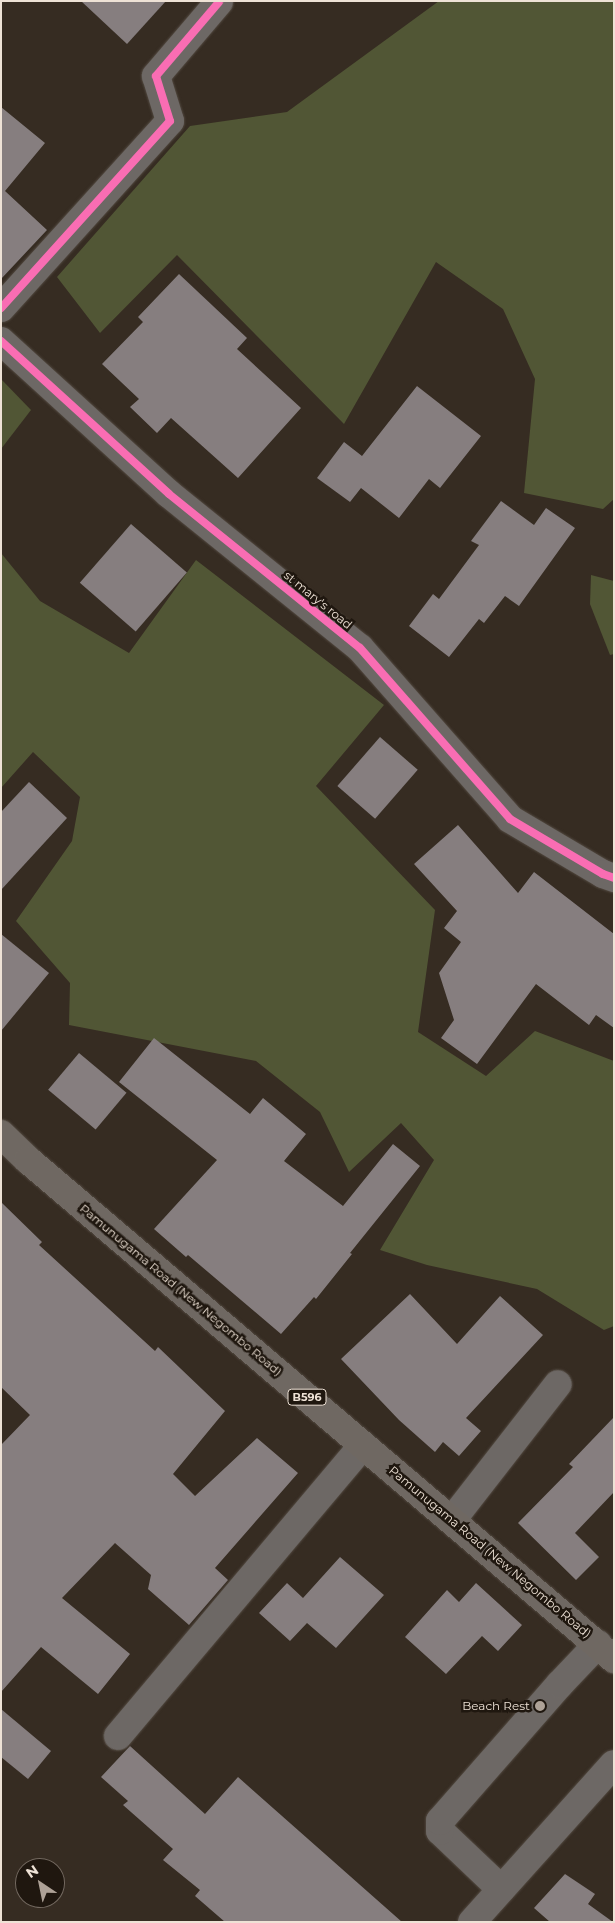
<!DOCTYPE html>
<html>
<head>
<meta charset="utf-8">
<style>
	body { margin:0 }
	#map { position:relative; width:615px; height:1923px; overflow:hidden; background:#362c22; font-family:Montserrat,sans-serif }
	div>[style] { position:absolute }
	.green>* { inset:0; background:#515635 }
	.building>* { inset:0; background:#867e7f; transform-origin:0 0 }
	.roads { filter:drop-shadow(0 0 1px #524940) drop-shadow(0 0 1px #524940) }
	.minor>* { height:28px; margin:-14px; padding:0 14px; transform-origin:14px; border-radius:14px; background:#6d6865 }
	.major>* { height:28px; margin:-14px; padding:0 14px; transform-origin:14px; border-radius:14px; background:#6f6862 }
	.cycleway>* { height:8px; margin:-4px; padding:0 4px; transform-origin:4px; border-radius:4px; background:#f96db3 }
	.dots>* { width:14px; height:14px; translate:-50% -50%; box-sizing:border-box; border:2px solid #1f170f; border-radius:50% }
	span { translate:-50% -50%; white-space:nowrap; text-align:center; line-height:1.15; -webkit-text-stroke:5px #1f170f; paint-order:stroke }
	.shield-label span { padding:1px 4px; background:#1f170f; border:1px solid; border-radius:4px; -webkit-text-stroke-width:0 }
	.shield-label { font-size:11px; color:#eee2d6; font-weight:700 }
	.street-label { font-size:12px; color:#eee2d6 }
	.poi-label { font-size:12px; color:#eee2d6 }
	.right { translate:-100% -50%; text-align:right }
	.frame { position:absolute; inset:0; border:2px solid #eee2d6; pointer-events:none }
	.north { position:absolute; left:15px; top:1858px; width:50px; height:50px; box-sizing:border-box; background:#1f170f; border:1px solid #72685f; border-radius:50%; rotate:326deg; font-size:14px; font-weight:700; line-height:20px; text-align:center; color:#eee2d6 }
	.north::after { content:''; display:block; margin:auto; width:18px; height:22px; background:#aea297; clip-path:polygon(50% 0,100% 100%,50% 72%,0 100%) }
</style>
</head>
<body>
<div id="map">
	<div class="green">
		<div style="clip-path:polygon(439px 1px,614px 1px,614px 499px,603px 509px,524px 493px,535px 379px,503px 309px,436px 262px,344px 424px,177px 255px,100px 333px,57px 277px,190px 126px,287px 112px)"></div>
		<div style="clip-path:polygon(1px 379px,31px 410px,1px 449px)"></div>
		<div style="clip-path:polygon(1px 553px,40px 601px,129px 653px,196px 560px,384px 705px,316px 786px,435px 910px,418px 1032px,486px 1076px,535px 1031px,614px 1061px,614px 1326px,604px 1330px,537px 1289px,427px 1265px,380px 1250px,434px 1160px,401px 1123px,349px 1172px,320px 1112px,256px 1061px,69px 1025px,70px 983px,16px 921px,72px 841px,80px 797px,33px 752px,1px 788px)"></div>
		<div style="clip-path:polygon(591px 575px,614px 581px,614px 654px,610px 655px,590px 604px)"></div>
	</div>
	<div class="building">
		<div style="clip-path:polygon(81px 1px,166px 1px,127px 44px)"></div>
		<div style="clip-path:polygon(1px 107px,45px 143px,5px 191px,47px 230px,1px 279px)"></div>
		<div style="clip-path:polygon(179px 274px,247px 338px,237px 349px,301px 408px,238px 478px,171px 418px,157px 433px,130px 407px,139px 399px,102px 364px,143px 322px,138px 317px)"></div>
		<div style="clip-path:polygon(417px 386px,481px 436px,440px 488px,429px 479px,399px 518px,361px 488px,350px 502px,317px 478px,344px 442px,362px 456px)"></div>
		<div style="clip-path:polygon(501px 501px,534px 525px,546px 508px,575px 528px,519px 606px,505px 596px,484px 623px,479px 619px,449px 657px,409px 626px,433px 594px,439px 599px,479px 545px,471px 541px)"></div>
		<div style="left:131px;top:524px;width:74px;height:78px;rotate:41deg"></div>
		<div style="left:380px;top:737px;width:50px;height:65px;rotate:41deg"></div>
		<div style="clip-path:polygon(29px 782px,67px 818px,1px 890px,1px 812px)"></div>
		<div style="clip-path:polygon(458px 825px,518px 893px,534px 872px,614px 934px,614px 1028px,596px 1015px,589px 1025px,536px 984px,477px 1064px,441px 1038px,454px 1020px,439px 973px,461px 942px,444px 928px,457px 911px,414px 864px)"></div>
		<div style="clip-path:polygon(1px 934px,49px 973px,1px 1031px)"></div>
		<div style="clip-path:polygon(154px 1038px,250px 1114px,263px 1098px,306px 1134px,284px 1161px,343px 1206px,393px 1144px,420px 1166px,350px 1253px,352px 1254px,316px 1299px,314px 1297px,281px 1334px,188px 1255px,186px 1257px,154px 1229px,217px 1160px,119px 1082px)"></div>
		<div style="left:79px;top:1053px;width:62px;height:48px;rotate:40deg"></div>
		<div style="clip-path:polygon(1px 1202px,42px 1242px,39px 1245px,155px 1351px,158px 1347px,225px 1411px,173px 1474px,195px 1496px,257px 1438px,298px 1473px,215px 1568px,228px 1580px,189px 1625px,148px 1589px,151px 1575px,115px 1543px,62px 1598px,130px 1654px,98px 1694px,41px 1647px,1px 1692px,1px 1445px,30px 1415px,1px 1387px)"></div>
		<div style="clip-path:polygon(410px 1294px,457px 1344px,500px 1296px,543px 1335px,466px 1418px,481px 1431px,459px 1456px,443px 1442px,435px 1452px,399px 1420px,341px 1359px)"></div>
		<div style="clip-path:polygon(614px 1417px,614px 1492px,575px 1533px,599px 1557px,576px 1580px,518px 1523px,573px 1467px,569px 1464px)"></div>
		<div style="clip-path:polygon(340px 1557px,384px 1595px,336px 1648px,307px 1623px,290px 1641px,259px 1613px,287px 1583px,303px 1598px)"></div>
		<div style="clip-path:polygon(476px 1583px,522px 1625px,498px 1651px,482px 1636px,446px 1674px,405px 1637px,447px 1590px,459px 1602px)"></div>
		<div style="clip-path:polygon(1px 1709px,51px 1751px,28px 1779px,1px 1757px)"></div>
		<div style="clip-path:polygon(130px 1746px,205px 1814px,238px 1777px,402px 1922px,225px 1922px,195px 1896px,200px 1890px,163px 1860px,173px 1849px,123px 1805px,128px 1801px,101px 1777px)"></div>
		<div style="clip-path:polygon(565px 1874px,595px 1894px,588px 1904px,613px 1922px,550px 1922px,534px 1908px)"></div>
	</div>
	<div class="roads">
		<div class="minor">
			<div style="left:1px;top:308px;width:252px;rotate:-47.9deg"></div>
			<div style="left:170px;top:121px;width:47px;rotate:-107.3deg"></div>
			<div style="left:156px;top:76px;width:97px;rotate:-49.6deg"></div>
			<div style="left:1px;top:341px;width:227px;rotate:42.3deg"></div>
			<div style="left:169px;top:494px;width:245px;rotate:38.9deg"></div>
			<div style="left:360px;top:648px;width:227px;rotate:48.7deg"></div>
			<div style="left:510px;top:819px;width:108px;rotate:30.6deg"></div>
			<div style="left:603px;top:874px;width:12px;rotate:20deg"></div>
			<div style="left:452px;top:1520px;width:172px;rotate:-52.1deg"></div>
			<div style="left:118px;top:1736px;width:380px;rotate:-49.9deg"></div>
			<div style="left:501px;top:1889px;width:84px;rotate:-136.4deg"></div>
			<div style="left:440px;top:1831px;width:10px;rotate:-90deg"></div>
			<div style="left:440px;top:1821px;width:182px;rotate:-48.8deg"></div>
			<div style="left:560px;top:1684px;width:55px;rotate:-46.5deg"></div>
			<div style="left:472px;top:1922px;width:212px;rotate:-48.1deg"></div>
		</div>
		<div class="major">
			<div style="left:1px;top:1134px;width:37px;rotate:44deg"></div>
			<div style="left:28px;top:1160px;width:770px;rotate:40.42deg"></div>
		</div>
	</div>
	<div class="cycleway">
		<div style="left:1px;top:308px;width:252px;rotate:-47.9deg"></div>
		<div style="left:170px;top:121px;width:47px;rotate:-107.3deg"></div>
		<div style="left:156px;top:76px;width:97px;rotate:-49.6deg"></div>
		<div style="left:1px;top:341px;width:227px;rotate:42.3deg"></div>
		<div style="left:169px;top:494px;width:245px;rotate:38.9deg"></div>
		<div style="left:360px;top:648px;width:227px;rotate:48.7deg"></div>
		<div style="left:510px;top:819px;width:108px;rotate:30.6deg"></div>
		<div style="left:603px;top:874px;width:12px;rotate:20deg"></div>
	</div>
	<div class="dots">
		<div style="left:540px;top:1706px;background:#aea297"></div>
	</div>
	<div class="shield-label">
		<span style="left:307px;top:1397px">B596</span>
	</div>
	<div class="street-label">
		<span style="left:318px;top:600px;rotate:39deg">st mary's road</span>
		<span style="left:181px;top:1290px;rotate:40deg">Pamunugama Road (New Negombo Road)</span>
		<span style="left:490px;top:1552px;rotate:40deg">Pamunugama Road (New Negombo Road)</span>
	</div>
	<div class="poi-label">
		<span class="right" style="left:530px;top:1706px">Beach Rest</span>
	</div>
	<div class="frame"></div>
	<div class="north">N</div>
</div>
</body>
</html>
